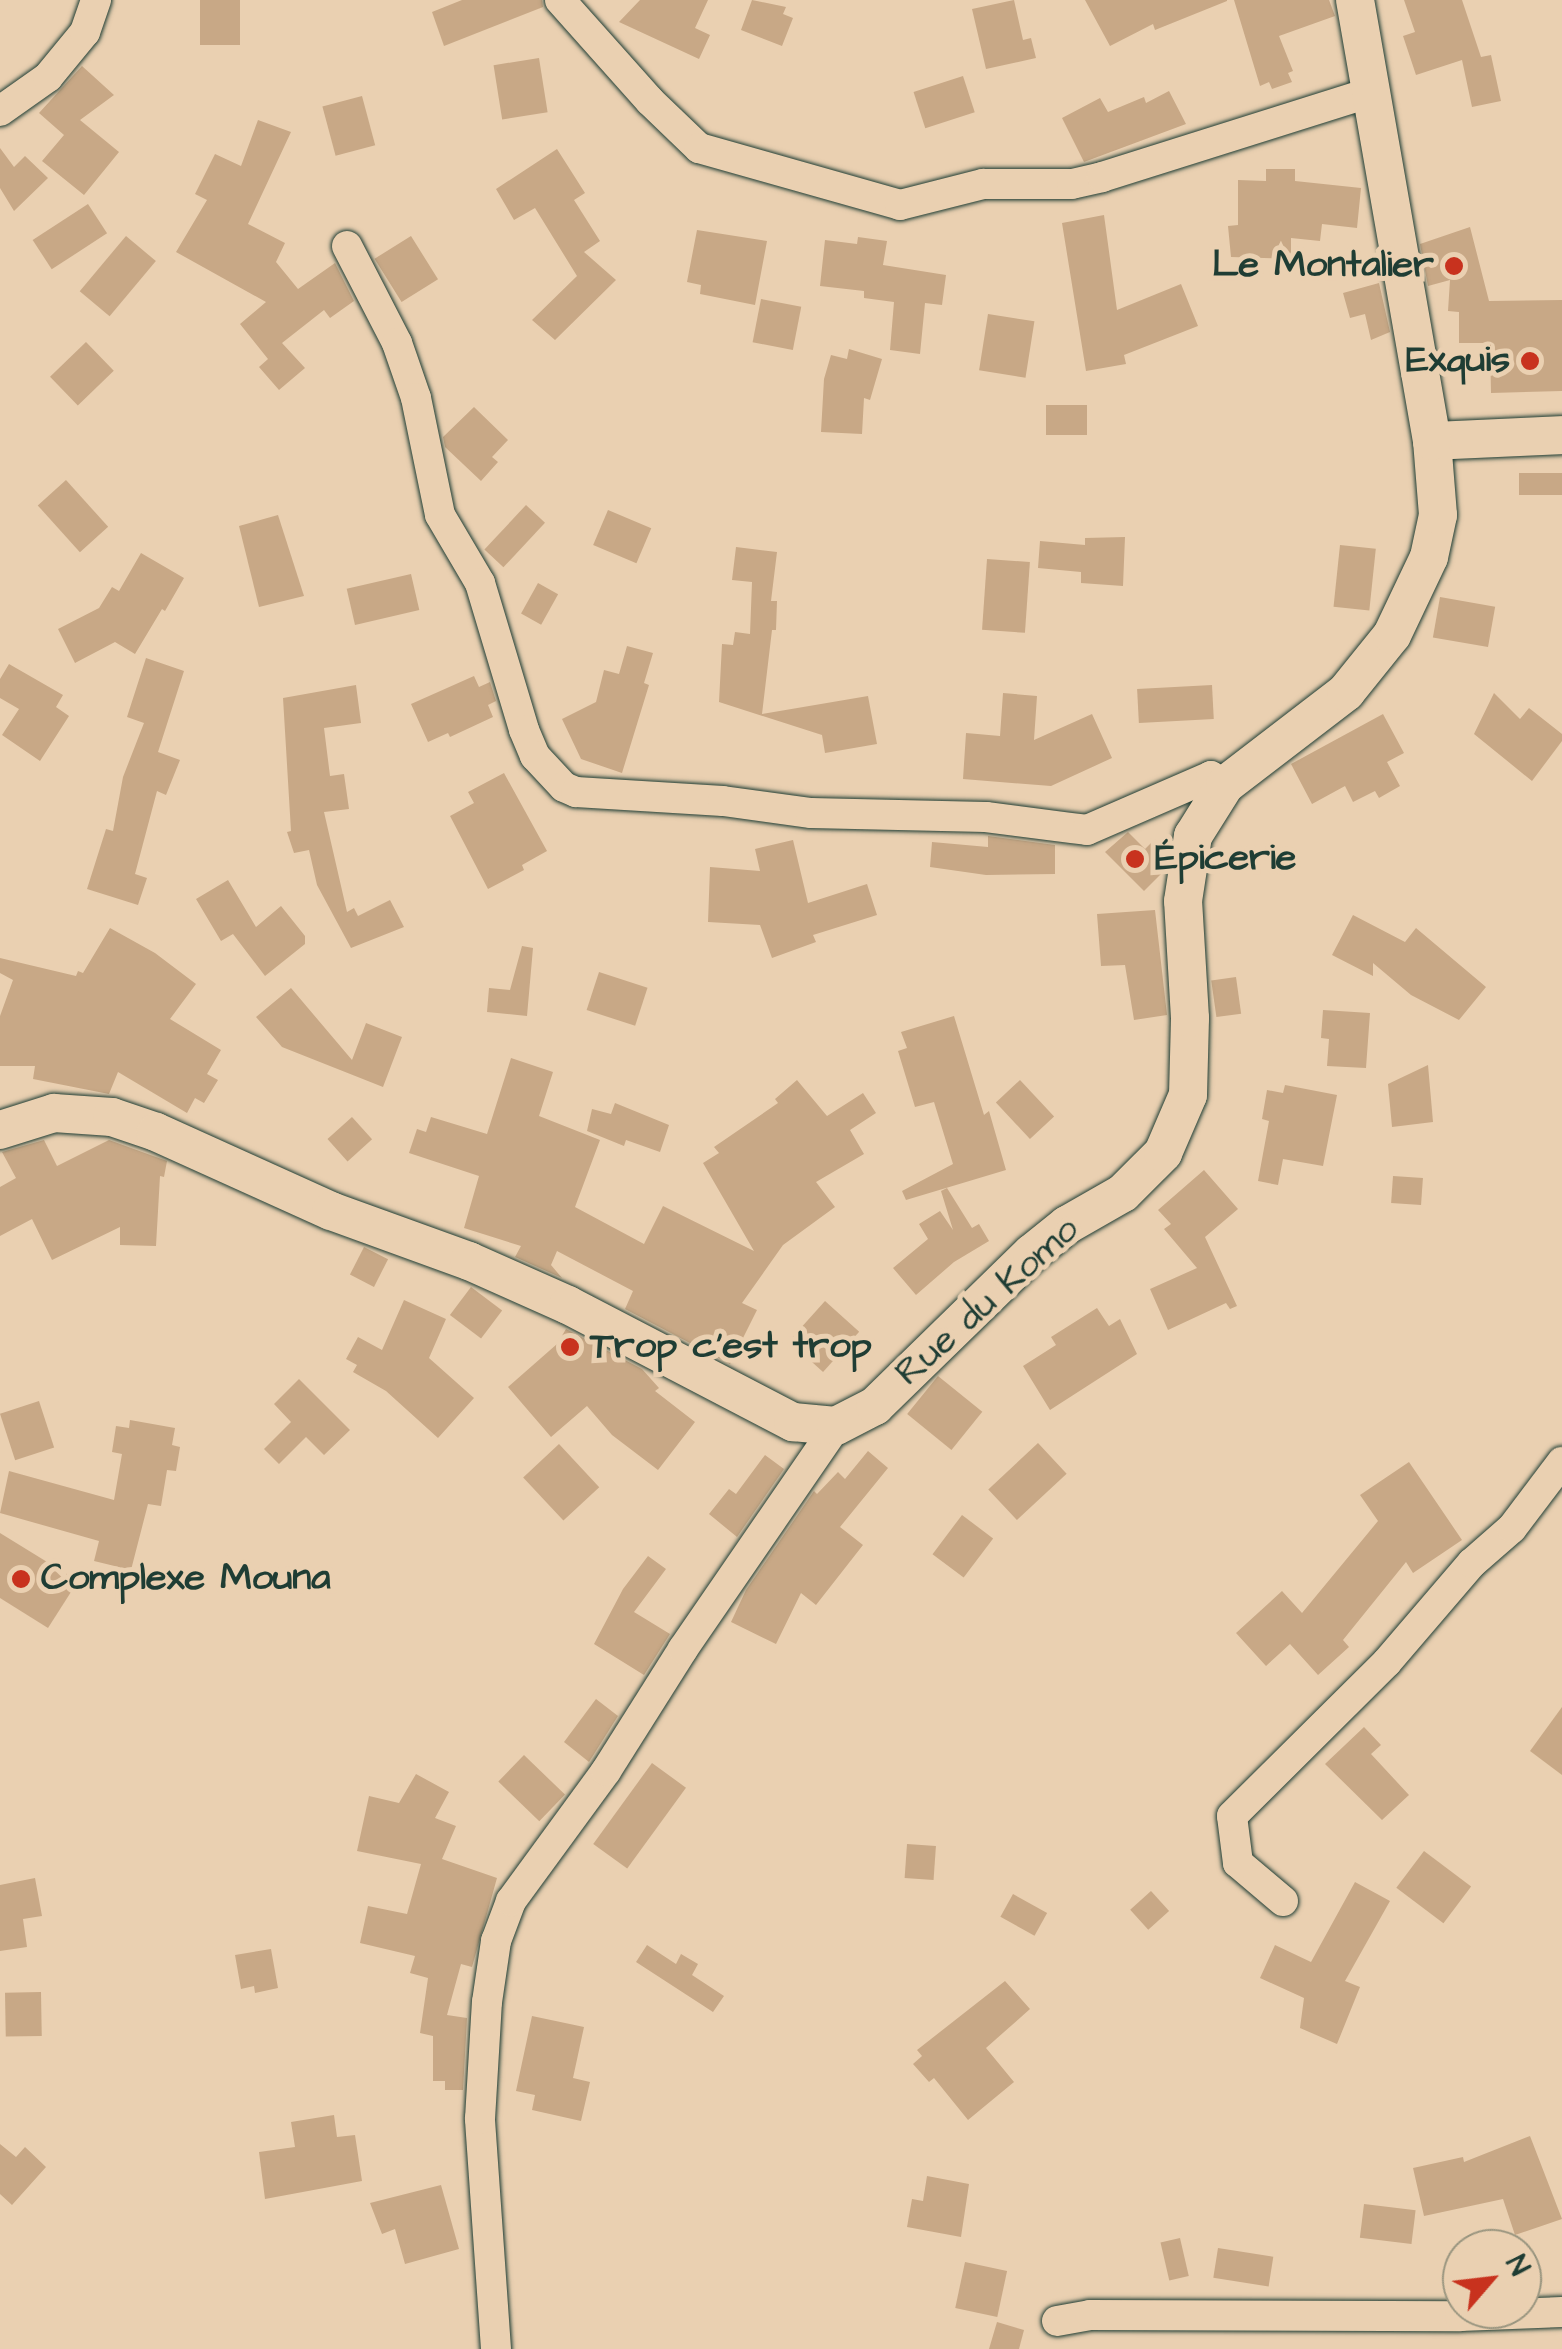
<!DOCTYPE html>
<html>
<head>
<meta charset="utf-8">
<style>
	body { margin:0 }
	#map { position:relative; width:1562px; height:2349px; overflow:hidden; background:#ead0b1; font-family:"Architects Daughter",sans-serif }
	div>[style] { position:absolute }
	.building>* { inset:0; background:#c8a886; transform-origin:0 0 }
	.roads { filter:drop-shadow(0 0 2px #1f3d34) drop-shadow(0 0 2px #1f3d34) }
	.minor>* { height:30px; margin:-15px; padding:0 15px; transform-origin:15px; border-radius:15px; background:#ead0b1 }
	.tertiary>* { height:38px; margin:-19px; padding:0 19px; transform-origin:19px; border-radius:19px; background:#ead0b1 }
	.dots>* { width:28px; height:28px; translate:-50% -50%; box-sizing:border-box; border:5px solid #ead0b1; border-radius:50% }
	span { translate:-50% -50%; white-space:nowrap; text-align:center; line-height:1.15; -webkit-text-stroke:10px #ead0b1; paint-order:stroke }
	.poi-label { font-size:38px; color:#1f3d34; font-weight:700 }
	.right { translate:-100% -50%; text-align:right }
	.left { translate:0 -50%; text-align:left }
	.street-label { font-size:38px; color:#1f3d34 }
	.north { position:absolute; left:1442px; top:2229px; width:100px; height:100px; box-sizing:border-box; background:#ead0b1; border:2px solid #99957f; border-radius:50%; rotate:62deg; font-size:28px; font-weight:700; line-height:40px; text-align:center; color:#1f3d34 }
	.north::after { content:''; display:block; margin:auto; width:35px; height:45px; background:#c8321e; clip-path:polygon(50% 0,100% 100%,50% 72%,0 100%) }
</style>
</head>
<body>
<div id="map">
	<div class="building">
		<div style="left:200px;top:0;width:40px;height:45px"></div>
		<div style="clip-path:polygon(462px 0,542px 0,543px 7px,444px 46px,432px 12px)"></div>
		<div style="clip-path:polygon(640px 0,708px 0,695px 28px,710px 35px,699px 59px,619px 22px)"></div>
		<div style="clip-path:polygon(752px 0,786px 7px,783px 14px,793px 18px,782px 46px,741px 30px)"></div>
		<div style="clip-path:polygon(1014px 0,1023px 40px,1031px 38px,1036px 58px,986px 69px,972px 9px)"></div>
		<div style="clip-path:polygon(1085px 0,1227px 0,1227px 1px,1155px 30px,1153px 24px,1110px 46px)"></div>
		<div style="clip-path:polygon(1234px 0,1329px 0,1335px 16px,1279px 36px,1293px 71px,1288px 73px,1292px 82px,1272px 89px,1269px 82px,1260px 86px)"></div>
		<div style="clip-path:polygon(1404px 0,1462px 0,1481px 57px,1491px 55px,1501px 101px,1472px 107px,1462px 60px,1416px 75px,1403px 36px,1415px 32px)"></div>
		<div style="left:539px;top:58px;width:55px;height:46px;rotate:81deg"></div>
		<div style="clip-path:polygon(82px 66px,114px 95px,80px 120px,119px 152px,84px 195px,42px 161px,64px 135px,39px 113px)"></div>
		<div style="left:963px;top:76px;width:38px;height:52px;rotate:72deg"></div>
		<div style="clip-path:polygon(1169px 91px,1186px 124px,1084px 162px,1062px 118px,1100px 98px,1108px 112px,1144px 97px,1146px 103px)"></div>
		<div style="left:362px;top:96px;width:51px;height:41px;rotate:75deg"></div>
		<div style="clip-path:polygon(258px 120px,291px 132px,248px 224px,285px 243px,276px 262px,298px 289px,335px 263px,354px 301px,330px 318px,324px 310px,282px 343px,305px 368px,279px 390px,259px 367px,268px 359px,240px 324px,266px 302px,176px 252px,207px 200px,195px 194px,215px 154px,241px 166px)"></div>
		<div style="clip-path:polygon(0 148px,14px 167px,25px 156px,48px 178px,14px 211px,0 188px)"></div>
		<div style="clip-path:polygon(557px 149px,585px 193px,574px 200px,600px 241px,584px 252px,616px 280px,555px 340px,532px 320px,577px 276px,535px 208px,514px 220px,496px 189px)"></div>
		<div style="clip-path:polygon(1266px 169px,1295px 169px,1295px 181px,1361px 188px,1357px 228px,1322px 224px,1320px 241px,1291px 238px,1291px 259px,1231px 257px,1228px 226px,1238px 225px,1238px 180px,1266px 181px)"></div>
		<div style="left:88px;top:204px;width:35px;height:66px;rotate:57deg"></div>
		<div style="clip-path:polygon(1104px 215px,1117px 310px,1181px 284px,1198px 326px,1124px 355px,1126px 364px,1086px 371px,1062px 223px)"></div>
		<div style="clip-path:polygon(1470px 227px,1489px 301px,1562px 300px,1562px 391px,1491px 393px,1490px 343px,1459px 343px,1459px 312px,1448px 311px,1450px 280px,1428px 286px,1420px 244px)"></div>
		<div style="clip-path:polygon(697px 230px,767px 241px,755px 305px,700px 294px,701px 285px,687px 282px)"></div>
		<div style="left:126px;top:236px;width:39px;height:72px;rotate:40deg"></div>
		<div style="left:411px;top:236px;width:51px;height:43px;rotate:58deg"></div>
		<div style="clip-path:polygon(858px 237px,887px 241px,883px 265px,946px 275px,942px 305px,925px 303px,920px 354px,890px 350px,894px 302px,864px 298px,864px 291px,820px 286px,825px 240px,857px 244px)"></div>
		<div style="clip-path:polygon(1379px 283px,1390px 332px,1371px 340px,1365px 314px,1350px 318px,1343px 293px)"></div>
		<div style="left:761px;top:299px;width:41px;height:44px;rotate:11deg"></div>
		<div style="left:988px;top:314px;width:47px;height:57px;rotate:9deg"></div>
		<div style="left:86px;top:342px;width:40px;height:50px;rotate:46deg"></div>
		<div style="clip-path:polygon(849px 349px,882px 359px,870px 400px,864px 398px,862px 434px,821px 432px,824px 379px,831px 355px,847px 359px)"></div>
		<div style="left:1087px;top:405px;width:30px;height:41px;rotate:90deg"></div>
		<div style="clip-path:polygon(474px 407px,508px 440px,492px 457px,498px 462px,481px 481px,445px 447px,443px 437px)"></div>
		<div style="left:1519px;top:473px;width:43px;height:22px"></div>
		<div style="left:66px;top:480px;width:63px;height:38px;rotate:48deg"></div>
		<div style="left:526px;top:505px;width:26px;height:61px;rotate:43deg"></div>
		<div style="left:608px;top:510px;width:47px;height:38px;rotate:23deg"></div>
		<div style="clip-path:polygon(278px 515px,304px 596px,259px 607px,239px 526px)"></div>
		<div style="clip-path:polygon(1125px 537px,1123px 586px,1081px 583px,1081px 572px,1038px 568px,1040px 541px,1085px 545px,1085px 538px)"></div>
		<div style="left:1340px;top:545px;width:36px;height:62px;rotate:6deg"></div>
		<div style="clip-path:polygon(736px 547px,777px 552px,771px 601px,777px 601px,776px 630px,772px 630px,762px 714px,868px 696px,877px 744px,825px 753px,822px 735px,719px 702px,722px 644px,733px 645px,735px 632px,750px 634px,752px 582px,732px 580px)"></div>
		<div style="clip-path:polygon(141px 553px,184px 578px,165px 611px,162px 609px,135px 654px,115px 642px,75px 663px,58px 629px,99px 608px,112px 587px,119px 591px)"></div>
		<div style="left:987px;top:559px;width:43px;height:71px;rotate:4deg"></div>
		<div style="left:411px;top:574px;width:37px;height:66px;rotate:77deg"></div>
		<div style="left:538px;top:583px;width:23px;height:35px;rotate:29deg"></div>
		<div style="left:1440px;top:597px;width:56px;height:41px;rotate:10deg"></div>
		<div style="clip-path:polygon(627px 646px,653px 653px,644px 683px,649px 685px,622px 773px,581px 759px,562px 719px,596px 702px,604px 670px,619px 674px)"></div>
		<div style="clip-path:polygon(146px 658px,184px 671px,158px 752px,180px 760px,166px 795px,157px 791px,135px 874px,147px 878px,138px 905px,87px 889px,106px 829px,113px 831px,123px 777px,144px 723px,127px 717px)"></div>
		<div style="clip-path:polygon(9px 664px,63px 695px,56px 707px,69px 716px,40px 761px,2px 735px,19px 709px,0 698px,0 679px)"></div>
		<div style="clip-path:polygon(474px 676px,479px 687px,490px 682px,496px 701px,488px 705px,493px 717px,450px 737px,448px 733px,428px 742px,411px 704px)"></div>
		<div style="clip-path:polygon(356px 685px,361px 723px,324px 728px,330px 776px,344px 774px,349px 809px,324px 812px,347px 912px,354px 908px,358px 916px,390px 900px,404px 927px,351px 948px,317px 885px,309px 850px,294px 853px,287px 832px,291px 831px,283px 698px)"></div>
		<div style="left:1212px;top:685px;width:34px;height:75px;rotate:87deg"></div>
		<div style="clip-path:polygon(1003px 693px,1037px 696px,1034px 740px,1092px 714px,1112px 758px,1051px 786px,963px 779px,966px 733px,1000px 736px)"></div>
		<div style="clip-path:polygon(1494px 693px,1520px 719px,1529px 708px,1562px 734px,1562px 741px,1532px 781px,1474px 734px)"></div>
		<div style="clip-path:polygon(1383px 714px,1404px 753px,1387px 762px,1400px 786px,1379px 798px,1375px 791px,1353px 802px,1345px 786px,1312px 804px,1291px 764px)"></div>
		<div style="clip-path:polygon(504px 773px,547px 851px,522px 865px,524px 870px,488px 889px,450px 816px,474px 803px,468px 792px)"></div>
		<div style="clip-path:polygon(1128px 832px,1145px 849px,1151px 843px,1164px 871px,1144px 891px,1105px 852px)"></div>
		<div style="clip-path:polygon(988px 836px,1055px 845px,1055px 874px,986px 875px,930px 867px,932px 842px,988px 847px)"></div>
		<div style="clip-path:polygon(793px 840px,808px 903px,867px 884px,877px 915px,813px 935px,816px 942px,772px 958px,760px 925px,708px 922px,710px 867px,760px 871px,755px 849px)"></div>
		<div style="clip-path:polygon(228px 880px,256px 927px,281px 906px,305px 936px,305px 944px,265px 976px,233px 934px,221px 941px,196px 899px)"></div>
		<div style="clip-path:polygon(1155px 910px,1167px 1015px,1134px 1020px,1125px 965px,1101px 966px,1097px 914px)"></div>
		<div style="clip-path:polygon(1353px 915px,1405px 942px,1416px 928px,1486px 987px,1459px 1020px,1411px 995px,1373px 963px,1373px 976px,1332px 955px)"></div>
		<div style="clip-path:polygon(110px 928px,155px 953px,196px 984px,170px 1019px,221px 1050px,207px 1074px,218px 1080px,204px 1103px,195px 1098px,187px 1113px,118px 1072px,109px 1094px,33px 1079px,35px 1066px,0 1066px,0 1016px,13px 980px,0 973px,0 958px,76px 976px,78px 971px,83px 973px)"></div>
		<div style="clip-path:polygon(522px 946px,533px 948px,527px 1016px,487px 1012px,489px 988px,510px 990px)"></div>
		<div style="left:599px;top:972px;width:51px;height:40px;rotate:18deg"></div>
		<div style="left:1236px;top:977px;width:37px;height:25px;rotate:82deg"></div>
		<div style="clip-path:polygon(291px 988px,352px 1060px,366px 1023px,402px 1037px,383px 1087px,282px 1047px,256px 1017px)"></div>
		<div style="clip-path:polygon(1323px 1010px,1370px 1013px,1366px 1068px,1327px 1066px,1329px 1039px,1321px 1038px)"></div>
		<div style="clip-path:polygon(954px 1016px,984px 1115px,989px 1111px,1006px 1170px,906px 1200px,902px 1191px,953px 1164px,934px 1102px,915px 1107px,898px 1051px,907px 1048px,901px 1032px)"></div>
		<div style="clip-path:polygon(511px 1058px,553px 1072px,539px 1116px,600px 1140px,575px 1207px,644px 1244px,663px 1206px,754px 1251px,703px 1163px,719px 1153px,714px 1147px,778px 1103px,775px 1099px,797px 1080px,827px 1116px,863px 1093px,876px 1113px,850px 1130px,864px 1154px,816px 1182px,835px 1207px,783px 1245px,742px 1303px,757px 1310px,730px 1364px,625px 1309px,633px 1291px,557px 1251px,551px 1265px,562px 1278px,515px 1257px,521px 1246px,464px 1228px,479px 1176px,409px 1153px,417px 1129px,426px 1132px,431px 1117px,487px 1134px)"></div>
		<div style="clip-path:polygon(1428px 1065px,1433px 1122px,1392px 1127px,1388px 1084px)"></div>
		<div style="left:1020px;top:1080px;width:50px;height:33px;rotate:47deg"></div>
		<div style="clip-path:polygon(1285px 1085px,1337px 1095px,1323px 1166px,1283px 1159px,1278px 1185px,1258px 1181px,1269px 1121px,1262px 1119px,1267px 1090px,1283px 1093px)"></div>
		<div style="clip-path:polygon(615px 1103px,669px 1125px,660px 1152px,626px 1140px,624px 1146px,587px 1131px,592px 1109px,611px 1114px)"></div>
		<div style="left:352px;top:1117px;width:30px;height:33px;rotate:48deg"></div>
		<div style="clip-path:polygon(44px 1140px,57px 1166px,109px 1140px,167px 1161px,164px 1177px,160px 1176px,156px 1246px,120px 1245px,120px 1227px,52px 1260px,32px 1219px,0 1236px,0 1187px,16px 1178px,2px 1152px)"></div>
		<div style="clip-path:polygon(1204px 1170px,1238px 1209px,1205px 1237px,1237px 1306px,1230px 1309px,1226px 1303px,1168px 1330px,1150px 1289px,1197px 1268px,1164px 1229px,1171px 1224px,1158px 1210px)"></div>
		<div style="left:1393px;top:1176px;width:30px;height:27px;rotate:4deg"></div>
		<div style="clip-path:polygon(947px 1188px,972px 1228px,979px 1224px,989px 1241px,954px 1262px,916px 1295px,893px 1268px,928px 1239px,919px 1224px,940px 1211px,953px 1230px,941px 1191px)"></div>
		<div style="left:364px;top:1247px;width:27px;height:31px;rotate:27deg"></div>
		<div style="left:471px;top:1287px;width:39px;height:35px;rotate:37deg"></div>
		<div style="clip-path:polygon(404px 1300px,446px 1319px,429px 1358px,474px 1398px,438px 1438px,386px 1391px,353px 1372px,357px 1365px,346px 1359px,358px 1337px,382px 1350px)"></div>
		<div style="left:825px;top:1301px;width:46px;height:54px;rotate:42deg"></div>
		<div style="clip-path:polygon(1097px 1308px,1109px 1326px,1120px 1319px,1137px 1354px,1050px 1410px,1023px 1366px,1056px 1345px,1051px 1337px)"></div>
		<div style="clip-path:polygon(566px 1329px,642px 1369px,659px 1388px,655px 1391px,695px 1422px,658px 1470px,612px 1435px,587px 1406px,551px 1437px,508px 1387px,557px 1344px)"></div>
		<div style="left:938px;top:1376px;width:57px;height:49px;rotate:39deg"></div>
		<div style="clip-path:polygon(299px 1379px,350px 1430px,324px 1455px,306px 1437px,279px 1464px,264px 1449px,291px 1422px,274px 1404px)"></div>
		<div style="left:39px;top:1401px;width:49px;height:41px;rotate:72deg"></div>
		<div style="clip-path:polygon(130px 1420px,175px 1428px,172px 1445px,180px 1447px,176px 1471px,167px 1470px,161px 1506px,148px 1504px,131px 1570px,94px 1561px,99px 1541px,0 1513px,9px 1471px,114px 1500px,122px 1454px,112px 1452px,116px 1426px,129px 1428px)"></div>
		<div style="left:1038px;top:1443px;width:42px;height:68px;rotate:47deg"></div>
		<div style="left:559px;top:1444px;width:59px;height:49px;rotate:47deg"></div>
		<div style="clip-path:polygon(868px 1451px,888px 1468px,840px 1527px,863px 1545px,816px 1605px,801px 1593px,776px 1644px,731px 1622px,746px 1590px,814px 1491px,817px 1494px,838px 1472px,845px 1479px)"></div>
		<div style="clip-path:polygon(765px 1455px,784px 1469px,737px 1537px,709px 1514px,729px 1489px,736px 1494px)"></div>
		<div style="clip-path:polygon(1409px 1462px,1462px 1540px,1413px 1573px,1406px 1562px,1343px 1640px,1349px 1647px,1318px 1675px,1290px 1644px,1266px 1666px,1236px 1633px,1282px 1591px,1302px 1613px,1378px 1521px,1360px 1495px)"></div>
		<div style="left:962px;top:1515px;width:39px;height:49px;rotate:37deg"></div>
		<div style="clip-path:polygon(0 1533px,78px 1581px,48px 1628px,0 1598px)"></div>
		<div style="clip-path:polygon(648px 1556px,666px 1569px,634px 1612px,670px 1634px,644px 1675px,594px 1644px,623px 1589px)"></div>
		<div style="clip-path:polygon(596px 1699px,618px 1716px,589px 1762px,564px 1742px)"></div>
		<div style="clip-path:polygon(1562px 1707px,1562px 1775px,1530px 1751px)"></div>
		<div style="clip-path:polygon(1364px 1727px,1381px 1745px,1371px 1754px,1409px 1795px,1382px 1820px,1325px 1764px)"></div>
		<div style="left:524px;top:1755px;width:57px;height:37px;rotate:44deg"></div>
		<div style="left:652px;top:1763px;width:42px;height:100px;rotate:36deg"></div>
		<div style="clip-path:polygon(416px 1774px,449px 1792px,435px 1818px,456px 1826px,442px 1859px,497px 1878px,472px 1967px,461px 1964px,447px 2015px,467px 2018px,463px 2090px,445px 2090px,445px 2081px,433px 2081px,433px 2036px,420px 2033px,428px 1978px,410px 1973px,415px 1956px,360px 1943px,368px 1906px,407px 1914px,421px 1864px,357px 1851px,369px 1796px,399px 1803px)"></div>
		<div style="left:907px;top:1844px;width:29px;height:34px;rotate:4deg"></div>
		<div style="left:1424px;top:1851px;width:59px;height:46px;rotate:37deg"></div>
		<div style="clip-path:polygon(35px 1878px,42px 1916px,23px 1919px,27px 1947px,0 1951px,0 1885px)"></div>
		<div style="clip-path:polygon(1355px 1882px,1390px 1901px,1345px 1981px,1360px 1987px,1337px 2044px,1300px 2028px,1304px 1998px,1260px 1978px,1275px 1945px,1311px 1962px)"></div>
		<div style="left:1151px;top:1891px;width:27px;height:28px;rotate:48deg"></div>
		<div style="left:1013px;top:1894px;width:39px;height:26px;rotate:29deg"></div>
		<div style="clip-path:polygon(647px 1945px,676px 1964px,681px 1954px,698px 1964px,692px 1975px,724px 1996px,713px 2012px,636px 1962px)"></div>
		<div style="clip-path:polygon(271px 1949px,278px 1988px,255px 1993px,254px 1986px,241px 1989px,235px 1955px)"></div>
		<div style="clip-path:polygon(1005px 1981px,1030px 2009px,986px 2048px,1014px 2082px,968px 2120px,934px 2078px,929px 2082px,913px 2064px,922px 2056px,917px 2050px)"></div>
		<div style="left:41px;top:1992px;width:44px;height:36px;rotate:89deg"></div>
		<div style="clip-path:polygon(532px 2016px,584px 2027px,573px 2078px,590px 2082px,581px 2121px,532px 2110px,535px 2095px,516px 2091px)"></div>
		<div style="clip-path:polygon(334px 2115px,337px 2137px,355px 2135px,362px 2181px,265px 2199px,259px 2152px,295px 2147px,291px 2122px)"></div>
		<div style="clip-path:polygon(1530px 2136px,1562px 2219px,1515px 2235px,1503px 2199px,1424px 2216px,1413px 2168px,1463px 2157px,1464px 2162px)"></div>
		<div style="clip-path:polygon(0 2144px,16px 2157px,25px 2147px,46px 2167px,12px 2205px,0 2194px)"></div>
		<div style="clip-path:polygon(927px 2176px,969px 2184px,961px 2237px,907px 2227px,912px 2199px,923px 2201px)"></div>
		<div style="clip-path:polygon(441px 2185px,459px 2249px,405px 2264px,395px 2229px,382px 2234px,370px 2203px)"></div>
		<div style="left:1364px;top:2204px;width:52px;height:34px;rotate:7deg"></div>
		<div style="left:1180px;top:2238px;width:39px;height:20px;rotate:77deg"></div>
		<div style="left:1218px;top:2248px;width:56px;height:30px;rotate:9deg"></div>
		<div style="left:965px;top:2262px;width:43px;height:47px;rotate:12deg"></div>
		<div style="clip-path:polygon(997px 2322px,1024px 2330px,1019px 2349px,989px 2349px)"></div>
	</div>
	<div class="roads">
		<div class="minor">
			<div style="left:560px;top:0;width:135px;rotate:48.3deg"></div>
			<div style="left:650px;top:101px;width:68px;rotate:43.8deg"></div>
			<div style="left:699px;top:148px;width:209px;rotate:15.8deg"></div>
			<div style="left:900px;top:205px;width:86px;rotate:-14.2deg"></div>
			<div style="left:983px;top:184px;width:89px"></div>
			<div style="left:1072px;top:184px;width:31px;rotate:-13deg"></div>
			<div style="left:1102px;top:177px;width:282px;rotate:-17.5deg"></div>
			<div style="left:0;top:111px;width:59px;rotate:-35.3deg"></div>
			<div style="left:48px;top:77px;width:58px;rotate:-50.6deg"></div>
			<div style="left:85px;top:32px;width:34px;rotate:-71deg"></div>
			<div style="left:347px;top:246px;width:109px;rotate:62.7deg"></div>
			<div style="left:397px;top:343px;width:58px;rotate:70.9deg"></div>
			<div style="left:416px;top:398px;width:119px;rotate:78.4deg"></div>
			<div style="left:440px;top:515px;width:79px;rotate:59.5deg"></div>
			<div style="left:480px;top:583px;width:153px;rotate:73.3deg"></div>
			<div style="left:524px;top:730px;width:28px;rotate:67deg"></div>
			<div style="left:535px;top:756px;width:42px;rotate:46.9deg"></div>
			<div style="left:564px;top:787px;width:13px;rotate:23deg"></div>
			<div style="left:576px;top:792px;width:147px;rotate:3.5deg"></div>
			<div style="left:723px;top:801px;width:89px;rotate:7.8deg"></div>
			<div style="left:811px;top:813px;width:175px;rotate:1.3deg"></div>
			<div style="left:986px;top:817px;width:102px;rotate:7.3deg"></div>
			<div style="left:1087px;top:830px;width:135px;rotate:-23.5deg"></div>
			<div style="left:1211px;top:776px;width:17px;rotate:33deg"></div>
			<div style="left:1283px;top:1901px;width:59px;rotate:-139.8deg"></div>
			<div style="left:1238px;top:1863px;width:47px;rotate:-97.3deg"></div>
			<div style="left:1232px;top:1816px;width:218px;rotate:-44.8deg"></div>
			<div style="left:1387px;top:1662px;width:130px;rotate:-49.4deg"></div>
			<div style="left:1472px;top:1563px;width:53px;rotate:-41.2deg"></div>
			<div style="left:1512px;top:1528px;width:83px;rotate:-52.9deg"></div>
			<div style="left:1057px;top:2321px;width:34px;rotate:-10deg"></div>
			<div style="left:1090px;top:2315px;width:370px;rotate:0.2deg"></div>
			<div style="left:1460px;top:2316px;width:102px;rotate:-2.2deg"></div>
			<div style="left:496px;top:2349px;width:231px;rotate:-94deg"></div>
			<div style="left:480px;top:2119px;width:117px;rotate:-86.6deg"></div>
			<div style="left:487px;top:2002px;width:62px;rotate:-81.6deg"></div>
			<div style="left:496px;top:1941px;width:43px;rotate:-69.4deg"></div>
			<div style="left:511px;top:1901px;width:161px;rotate:-53.8deg"></div>
			<div style="left:606px;top:1771px;width:144px;rotate:-57.7deg"></div>
			<div style="left:683px;top:1649px;width:270px;rotate:-55.5deg"></div>
		</div>
		<div class="tertiary">
			<div style="left:1432px;top:441px;width:130px;rotate:-2.6deg"></div>
			<div style="left:0;top:1130px;width:57px;rotate:-17.5deg"></div>
			<div style="left:54px;top:1113px;width:58px;rotate:3.9deg"></div>
			<div style="left:112px;top:1117px;width:46px;rotate:18.8deg"></div>
			<div style="left:156px;top:1132px;width:192px;rotate:24.3deg"></div>
			<div style="left:331px;top:1211px;width:147px;rotate:19.9deg"></div>
			<div style="left:469px;top:1261px;width:108px;rotate:24deg"></div>
			<div style="left:568px;top:1305px;width:254px;rotate:27.5deg"></div>
			<div style="left:793px;top:1422px;width:43px;rotate:5.3deg"></div>
			<div style="left:836px;top:1426px;width:44px;rotate:-27.1deg"></div>
			<div style="left:875px;top:1406px;width:219px;rotate:-44.3deg"></div>
			<div style="left:1032px;top:1253px;width:45px;rotate:-38.7deg"></div>
			<div style="left:1067px;top:1225px;width:64px;rotate:-29.7deg"></div>
			<div style="left:1123px;top:1193px;width:57px;rotate:-45deg"></div>
			<div style="left:1163px;top:1153px;width:63px;rotate:-66.7deg"></div>
			<div style="left:1188px;top:1095px;width:77px;rotate:-88.5deg"></div>
			<div style="left:1190px;top:1018px;width:117px;rotate:-93.4deg"></div>
			<div style="left:1183px;top:901px;width:66px;rotate:-81.3deg"></div>
			<div style="left:1193px;top:836px;width:60px;rotate:-57.9deg"></div>
			<div style="left:1225px;top:785px;width:153px;rotate:-37.5deg"></div>
			<div style="left:1346px;top:692px;width:73px;rotate:-51.1deg"></div>
			<div style="left:1392px;top:635px;width:86px;rotate:-64.6deg"></div>
			<div style="left:1429px;top:557px;width:43px;rotate:-77.9deg"></div>
			<div style="left:1438px;top:515px;width:74px;rotate:-94.6deg"></div>
			<div style="left:1432px;top:441px;width:448px;rotate:-99.9deg"></div>
		</div>
	</div>
	<div class="dots">
		<div style="left:1454px;top:266px;background:#c8321e"></div>
		<div style="left:1530px;top:361px;background:#c8321e"></div>
		<div style="left:1135px;top:859px;background:#c8321e"></div>
		<div style="left:570px;top:1347px;background:#c8321e"></div>
		<div style="left:21px;top:1579px;background:#c8321e"></div>
	</div>
	<div class="poi-label">
		<span class="right" style="left:1434px;top:266px">Le Montalier</span>
		<span class="right" style="left:1510px;top:361px">Exquis</span>
		<span class="left" style="left:1155px;top:859px">Épicerie</span>
		<span class="left" style="left:590px;top:1347px">Trop c'est trop</span>
		<span class="left" style="left:41px;top:1579px">Complexe Mouna</span>
	</div>
	<div class="street-label">
		<span style="left:988px;top:1302px;rotate:-42deg">Rue du Komo</span>
	</div>
	<div class="north">N</div>
</div>
</body>
</html>
